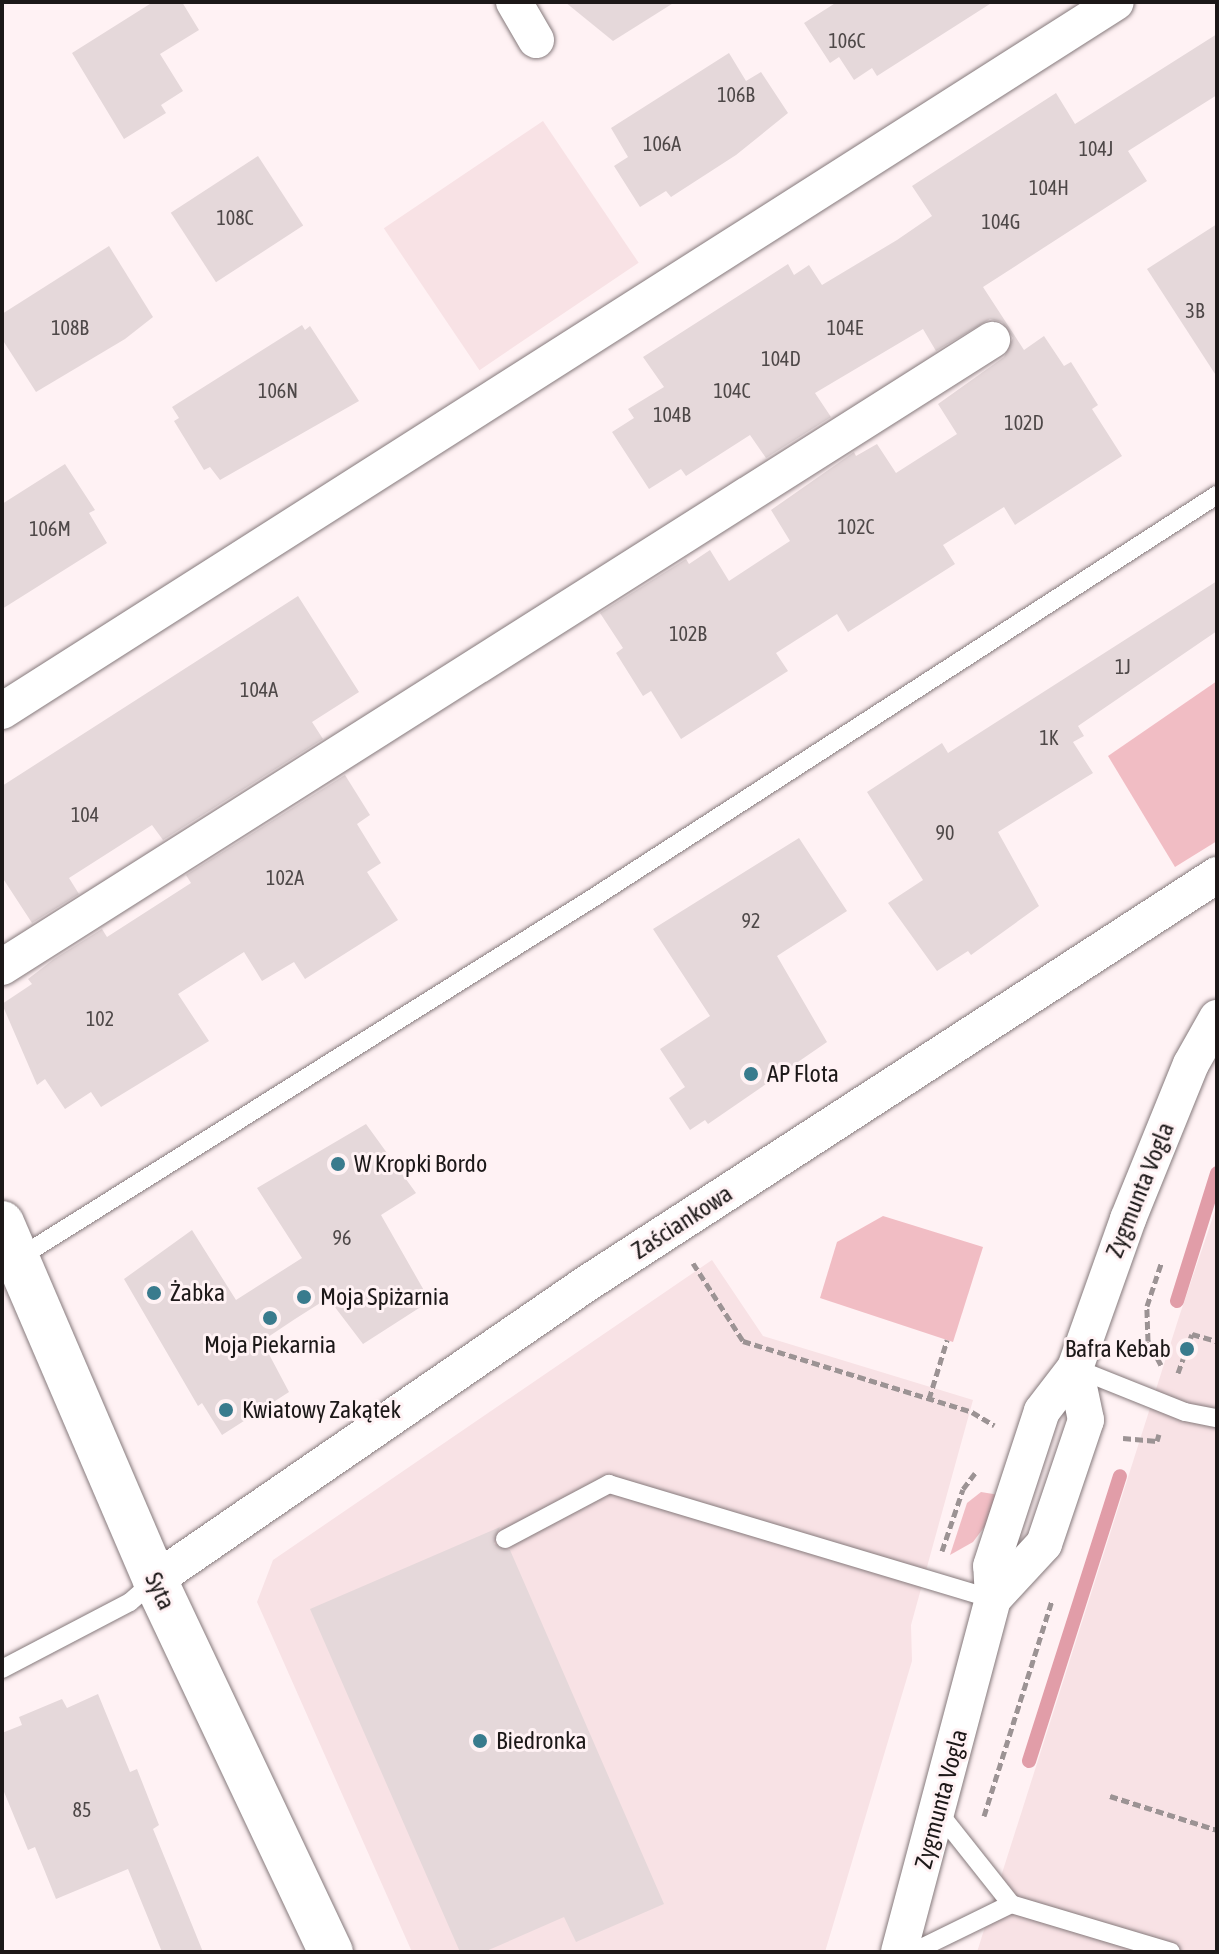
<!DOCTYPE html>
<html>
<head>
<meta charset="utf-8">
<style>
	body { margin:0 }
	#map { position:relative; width:1219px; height:1954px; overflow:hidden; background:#fff2f4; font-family:"Asap Condensed",sans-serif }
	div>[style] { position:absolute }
	.built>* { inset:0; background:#f8e2e5; transform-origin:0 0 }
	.green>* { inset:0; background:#f1bdc4 }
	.stream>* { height:14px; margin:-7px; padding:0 7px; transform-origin:7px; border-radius:7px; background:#e19da8 }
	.building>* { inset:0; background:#e5d8da; transform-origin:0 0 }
	.path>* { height:5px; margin-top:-2.5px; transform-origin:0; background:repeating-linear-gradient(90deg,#9c9394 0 8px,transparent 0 12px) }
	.roads { filter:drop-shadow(0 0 2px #867a7c) drop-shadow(0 0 2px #867a7c) }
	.service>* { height:18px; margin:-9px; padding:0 9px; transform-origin:9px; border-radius:9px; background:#fff }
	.minor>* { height:36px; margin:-18px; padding:0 18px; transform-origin:18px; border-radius:18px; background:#fff }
	.tertiary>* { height:44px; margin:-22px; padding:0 22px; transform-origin:22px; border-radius:22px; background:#fff }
	.dots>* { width:22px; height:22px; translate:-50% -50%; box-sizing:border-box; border:4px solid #fff2f4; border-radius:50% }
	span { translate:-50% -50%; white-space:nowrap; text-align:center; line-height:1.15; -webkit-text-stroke:6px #fff2f4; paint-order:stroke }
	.number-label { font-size:20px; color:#4e4848 }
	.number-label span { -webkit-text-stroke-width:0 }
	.poi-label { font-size:24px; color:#1c1818 }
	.left { translate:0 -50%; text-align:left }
	.right { translate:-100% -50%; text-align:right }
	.street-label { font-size:24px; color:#1c1818 }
	.frame { position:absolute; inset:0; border:4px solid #1c1818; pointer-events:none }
</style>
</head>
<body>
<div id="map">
	<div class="built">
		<div style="left:543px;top:121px;width:171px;height:192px;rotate:56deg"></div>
		<div style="clip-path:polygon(1217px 1205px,1217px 1952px,977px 1952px,1179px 1317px)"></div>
		<div style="clip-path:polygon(712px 1260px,763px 1336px,973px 1400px,911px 1625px,912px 1661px,825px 1952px,412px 1952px,257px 1602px,273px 1560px)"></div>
	</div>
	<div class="green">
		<div style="clip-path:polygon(1217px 681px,1217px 841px,1175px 867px,1108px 756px)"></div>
		<div style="clip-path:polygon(883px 1216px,983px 1247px,953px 1342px,820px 1298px,837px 1242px)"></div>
		<div style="clip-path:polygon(981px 1492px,999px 1495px,991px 1518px,973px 1542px,950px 1555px,967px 1503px)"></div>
	</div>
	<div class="stream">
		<div style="left:1177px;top:1301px;width:134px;rotate:-72.6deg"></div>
		<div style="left:1029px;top:1761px;width:299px;rotate:-72.3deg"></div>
	</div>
	<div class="building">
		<div style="clip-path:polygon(153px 2px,182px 2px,199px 30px,160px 54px,183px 91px,161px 105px,166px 113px,124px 139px,72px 53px)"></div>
		<div style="clip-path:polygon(565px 2px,675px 2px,613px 41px)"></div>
		<div style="clip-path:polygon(837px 2px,993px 2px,877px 76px,872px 68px,854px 80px,839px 57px,830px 63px,804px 23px)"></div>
		<div style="clip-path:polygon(1217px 34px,1217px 95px,1128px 151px,1147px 181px,983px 287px,1024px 350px,1044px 336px,1064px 366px,1071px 362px,1098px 405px,1092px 409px,1122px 456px,1015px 525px,1004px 507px,943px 545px,955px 564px,848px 632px,837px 614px,776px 653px,788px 671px,681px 739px,651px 691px,643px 696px,616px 653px,623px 648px,600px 613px,686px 559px,689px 564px,710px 550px,729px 581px,790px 541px,771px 510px,854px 452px,856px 456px,877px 444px,896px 473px,957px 434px,938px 404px,1004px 357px,1013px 338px,1002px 322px,990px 319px,936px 351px,923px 329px,815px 393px,831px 417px,766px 458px,750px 435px,686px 476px,681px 469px,649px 489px,612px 432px,634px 418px,628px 409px,664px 387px,643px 357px,788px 264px,794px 275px,809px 265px,822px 285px,897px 240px,932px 216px,912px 186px,1056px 93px,1075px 124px)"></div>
		<div style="clip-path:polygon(729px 53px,746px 81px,761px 72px,788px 113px,736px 155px,671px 197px,666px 191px,640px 207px,614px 166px,628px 157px,611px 128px)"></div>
		<div style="left:258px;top:156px;width:83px;height:104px;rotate:57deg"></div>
		<div style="clip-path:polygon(1217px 224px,1217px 377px,1147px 269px)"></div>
		<div style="clip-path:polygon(109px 246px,153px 317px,125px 339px,36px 392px,2px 339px,2px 314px)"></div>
		<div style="clip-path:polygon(302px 325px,305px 330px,310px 326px,359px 401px,220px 480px,210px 467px,204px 470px,174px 421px,179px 418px,172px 407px)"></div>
		<div style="clip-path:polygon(65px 464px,95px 510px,89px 513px,107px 543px,2px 609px,2px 504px)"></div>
		<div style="clip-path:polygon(1217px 581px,1217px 631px,1078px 726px,1084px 736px,1073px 742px,1093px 773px,998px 832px,1039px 906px,971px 955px,968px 951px,937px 971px,888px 903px,923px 880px,867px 792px,942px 743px,948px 753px)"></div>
		<div style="clip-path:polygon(298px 596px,359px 692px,312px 722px,323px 739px,163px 840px,152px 825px,69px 878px,79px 894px,32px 923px,2px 877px,2px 786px)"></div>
		<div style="clip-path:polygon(345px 775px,370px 815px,357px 824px,381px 863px,367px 872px,398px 920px,305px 979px,294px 962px,262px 981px,244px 952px,178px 994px,209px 1041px,101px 1107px,91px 1092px,65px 1109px,45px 1079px,37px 1085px,2px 1004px,32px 984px,28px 979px,54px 959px,102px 929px,107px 937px,191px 883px,186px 875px)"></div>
		<div style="clip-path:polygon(799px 838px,847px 911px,777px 956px,827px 1042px,708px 1124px,705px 1120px,690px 1130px,669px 1098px,685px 1087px,660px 1049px,710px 1016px,653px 929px)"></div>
		<div style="clip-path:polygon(366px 1124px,416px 1193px,381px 1215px,430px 1301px,363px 1344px,328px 1298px,295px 1319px,262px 1341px,289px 1392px,222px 1435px,202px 1403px,198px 1406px,124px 1279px,192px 1230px,236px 1300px,302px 1258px,257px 1188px)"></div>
		<div style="clip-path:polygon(500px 1527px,494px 1544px,510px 1550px,664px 1904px,576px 1942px,564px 1917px,484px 1952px,460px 1952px,310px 1609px)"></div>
		<div style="clip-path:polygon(98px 1694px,130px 1772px,137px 1769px,159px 1825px,153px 1829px,203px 1952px,162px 1952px,128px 1869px,56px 1899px,35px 1847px,28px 1850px,2px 1787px,2px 1733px,22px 1725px,19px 1717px,62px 1699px,67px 1708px)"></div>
	</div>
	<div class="path">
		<div style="left:693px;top:1263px;width:93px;rotate:57.3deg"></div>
		<div style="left:743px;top:1341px;width:240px;rotate:17.2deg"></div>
		<div style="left:972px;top:1412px;width:26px;rotate:31deg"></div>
		<div style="left:1161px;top:1365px;width:27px;rotate:-118deg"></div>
		<div style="left:1148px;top:1341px;width:35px;rotate:-92deg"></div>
		<div style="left:1147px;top:1306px;width:47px;rotate:-71.6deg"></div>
		<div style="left:1178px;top:1373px;width:41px;rotate:-70.3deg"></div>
		<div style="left:1192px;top:1334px;width:26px;rotate:16deg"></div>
		<div style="left:929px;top:1399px;width:62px;rotate:-73deg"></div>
		<div style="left:1123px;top:1438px;width:34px;rotate:5deg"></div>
		<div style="left:1157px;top:1441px;width:7px;rotate:-74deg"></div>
		<div style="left:942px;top:1551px;width:65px;rotate:-71.3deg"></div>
		<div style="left:963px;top:1489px;width:20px;rotate:-53deg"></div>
		<div style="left:1110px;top:1796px;width:112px;rotate:17.6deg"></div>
		<div style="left:984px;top:1816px;width:226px;rotate:-72.5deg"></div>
	</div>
	<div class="roads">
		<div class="service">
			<div style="left:17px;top:1259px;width:680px;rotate:-32.08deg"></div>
			<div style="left:593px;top:898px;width:743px;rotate:-32.86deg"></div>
			<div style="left:1075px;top:1368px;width:118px;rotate:21.8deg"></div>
			<div style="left:1185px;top:1412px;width:33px;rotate:11deg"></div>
			<div style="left:505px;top:1539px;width:118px;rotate:-27.9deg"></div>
			<div style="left:609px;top:1484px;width:401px;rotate:16.7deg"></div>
			<div style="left:2px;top:1669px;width:144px;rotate:-27.6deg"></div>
			<div style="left:130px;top:1602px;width:33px;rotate:-41deg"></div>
			<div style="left:939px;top:1813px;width:116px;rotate:51.6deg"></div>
			<div style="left:1011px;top:1904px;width:167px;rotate:16.7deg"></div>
			<div style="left:913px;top:1952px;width:109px;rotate:-26.1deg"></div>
		</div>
		<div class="minor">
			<div style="left:514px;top:2px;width:44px;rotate:59.9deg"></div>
			<div style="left:2px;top:711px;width:1320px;rotate:-32.47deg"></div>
			<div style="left:2px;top:967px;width:1172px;rotate:-32.35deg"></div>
			<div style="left:155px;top:1580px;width:523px;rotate:-34.48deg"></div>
			<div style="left:586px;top:1284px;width:752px;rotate:-32.95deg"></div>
			<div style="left:993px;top:1599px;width:75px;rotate:-47.2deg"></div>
			<div style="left:1044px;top:1544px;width:131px;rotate:-71.3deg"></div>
			<div style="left:1086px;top:1420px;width:53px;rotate:-101.9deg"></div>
			<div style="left:899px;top:1952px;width:365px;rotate:-75.1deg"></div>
			<div style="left:993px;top:1599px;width:33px;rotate:-93deg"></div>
			<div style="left:991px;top:1566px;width:163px;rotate:-71.8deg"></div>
			<div style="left:1042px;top:1411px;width:54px;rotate:-52.5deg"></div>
			<div style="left:1075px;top:1368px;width:158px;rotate:-70.4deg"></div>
			<div style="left:1128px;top:1219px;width:167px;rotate:-67.9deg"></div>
			<div style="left:1191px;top:1064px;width:53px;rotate:-60.5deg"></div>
		</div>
		<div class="tertiary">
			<div style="left:2px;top:1223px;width:388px;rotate:66.8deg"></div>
			<div style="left:155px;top:1580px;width:412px;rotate:64.7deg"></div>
		</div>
	</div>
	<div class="dots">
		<div style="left:751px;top:1074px;background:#397b8d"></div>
		<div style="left:338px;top:1164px;background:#397b8d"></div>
		<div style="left:154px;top:1293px;background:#397b8d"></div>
		<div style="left:304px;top:1297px;background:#397b8d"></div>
		<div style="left:270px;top:1318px;background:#397b8d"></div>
		<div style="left:1187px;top:1349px;background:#397b8d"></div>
		<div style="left:226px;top:1410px;background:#397b8d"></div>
		<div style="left:480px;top:1741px;background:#397b8d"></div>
	</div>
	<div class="number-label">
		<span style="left:847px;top:40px">106C</span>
		<span style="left:736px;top:94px">106B</span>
		<span style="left:662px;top:143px">106A</span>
		<span style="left:1096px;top:148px">104J</span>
		<span style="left:1049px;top:187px">104H</span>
		<span style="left:235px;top:217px">108C</span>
		<span style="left:1001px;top:221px">104G</span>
		<span style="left:1195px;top:310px">3B</span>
		<span style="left:70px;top:327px">108B</span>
		<span style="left:845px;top:327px">104E</span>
		<span style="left:781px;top:358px">104D</span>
		<span style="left:278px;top:390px">106N</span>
		<span style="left:732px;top:390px">104C</span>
		<span style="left:672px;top:414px">104B</span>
		<span style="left:1024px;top:422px">102D</span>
		<span style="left:856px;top:526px">102C</span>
		<span style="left:50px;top:528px">106M</span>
		<span style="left:688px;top:633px">102B</span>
		<span style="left:1123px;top:666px">1J</span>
		<span style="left:259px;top:689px">104A</span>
		<span style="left:1049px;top:737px">1K</span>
		<span style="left:85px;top:814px">104</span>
		<span style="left:945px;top:832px">90</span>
		<span style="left:285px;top:877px">102A</span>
		<span style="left:751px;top:920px">92</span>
		<span style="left:100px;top:1018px">102</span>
		<span style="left:342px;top:1237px">96</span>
		<span style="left:82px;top:1809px">85</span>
	</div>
	<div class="poi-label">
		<span class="left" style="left:767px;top:1074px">AP Flota</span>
		<span class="left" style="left:354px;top:1164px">W Kropki Bordo</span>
		<span class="left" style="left:170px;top:1293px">Żabka</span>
		<span class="left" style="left:320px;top:1297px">Moja Spiżarnia</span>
		<span style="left:270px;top:1345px">Moja Piekarnia</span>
		<span class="right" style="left:1171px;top:1349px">Bafra Kebab</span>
		<span class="left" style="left:242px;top:1410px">Kwiatowy Zakątek</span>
		<span class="left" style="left:496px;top:1741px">Biedronka</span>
	</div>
	<div class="street-label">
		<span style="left:1140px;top:1190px;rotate:-68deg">Zygmunta Vogla</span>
		<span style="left:682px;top:1222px;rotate:-33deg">Zaściankowa</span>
		<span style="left:160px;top:1591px;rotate:65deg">Syta</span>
		<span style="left:941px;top:1799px;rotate:-75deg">Zygmunta Vogla</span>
	</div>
	<div class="frame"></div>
</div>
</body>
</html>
